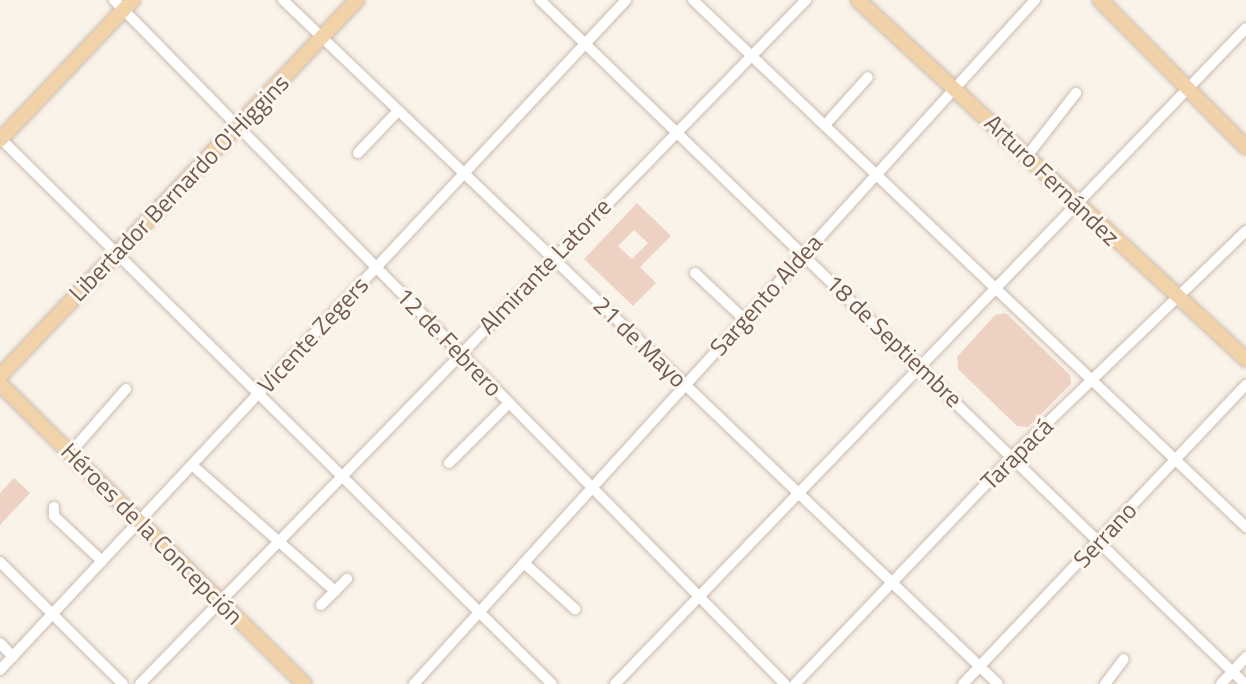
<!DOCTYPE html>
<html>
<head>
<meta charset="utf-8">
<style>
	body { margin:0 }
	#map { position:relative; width:1246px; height:684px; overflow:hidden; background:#faf3e9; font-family:"Titillium Web",sans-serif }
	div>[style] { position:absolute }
	.building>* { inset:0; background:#edd2c3 }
	.roads { filter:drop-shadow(0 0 2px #cbbbb0) drop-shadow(0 0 2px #cbbbb0) }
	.minor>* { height:10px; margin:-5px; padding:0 5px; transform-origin:5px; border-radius:5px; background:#fff }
	.major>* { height:14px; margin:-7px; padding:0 7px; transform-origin:7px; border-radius:7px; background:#f2d3a9 }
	span { translate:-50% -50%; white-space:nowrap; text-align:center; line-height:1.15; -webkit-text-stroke:6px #fdf7ef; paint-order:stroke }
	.street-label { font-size:24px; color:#725a4f }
</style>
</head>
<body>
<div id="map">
	<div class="building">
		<div style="clip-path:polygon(evenodd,637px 203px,671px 236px,640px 267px,656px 283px,633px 306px,584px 259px,637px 203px,634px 230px,648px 243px,632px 259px,618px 246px,634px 230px)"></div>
		<div style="clip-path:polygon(1006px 313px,1070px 375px,1071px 384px,1028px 427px,1017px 426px,958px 369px,957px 357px,995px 315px)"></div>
		<div style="clip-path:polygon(14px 478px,30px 493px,0 525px,0 493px)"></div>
	</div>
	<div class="roads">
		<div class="minor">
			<div style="left:114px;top:0;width:958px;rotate:45.55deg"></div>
			<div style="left:283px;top:0;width:989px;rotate:43.73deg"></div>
			<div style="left:540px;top:0;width:982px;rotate:44.13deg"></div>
			<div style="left:693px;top:0;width:764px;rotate:43.62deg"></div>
			<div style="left:825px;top:125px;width:64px;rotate:-48.1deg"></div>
			<div style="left:0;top:138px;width:776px;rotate:44.69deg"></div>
			<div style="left:358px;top:153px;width:58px;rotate:-46.4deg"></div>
			<div style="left:1027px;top:156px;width:80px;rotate:-52.1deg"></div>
			<div style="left:695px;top:273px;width:67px;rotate:43.2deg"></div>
			<div style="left:70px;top:453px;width:85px;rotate:-48.8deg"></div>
			<div style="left:449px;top:463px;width:85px;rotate:-45deg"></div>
			<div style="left:192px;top:465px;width:191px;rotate:41.4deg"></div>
			<div style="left:54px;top:507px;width:9px;rotate:90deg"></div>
			<div style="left:54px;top:516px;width:66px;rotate:43.2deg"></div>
			<div style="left:0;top:562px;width:173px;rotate:44.8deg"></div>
			<div style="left:524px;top:563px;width:69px;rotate:42deg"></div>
			<div style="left:321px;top:605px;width:37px;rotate:-45deg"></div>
			<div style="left:0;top:643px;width:19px;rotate:47deg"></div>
			<div style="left:0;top:670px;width:917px;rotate:-46.94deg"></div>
			<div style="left:140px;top:684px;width:955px;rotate:-45.76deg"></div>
			<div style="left:414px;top:684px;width:924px;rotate:-47.76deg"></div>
			<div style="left:615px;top:684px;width:910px;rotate:-46.11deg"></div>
			<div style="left:795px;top:684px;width:315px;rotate:-46.3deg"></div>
			<div style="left:1013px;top:456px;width:324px;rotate:-44deg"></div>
			<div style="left:963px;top:684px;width:412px;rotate:-46.6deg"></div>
			<div style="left:1105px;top:684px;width:31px;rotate:-53deg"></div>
			<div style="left:1221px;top:684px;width:37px;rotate:-47deg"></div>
		</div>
		<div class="major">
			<div style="left:858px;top:0;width:529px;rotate:42.78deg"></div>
			<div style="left:1100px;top:0;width:207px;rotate:45.2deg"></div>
			<div style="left:0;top:140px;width:193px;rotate:-46.5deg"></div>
			<div style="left:0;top:376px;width:518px;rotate:-46.48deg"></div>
			<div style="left:0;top:384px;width:427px;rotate:44.6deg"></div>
		</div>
	</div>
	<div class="street-label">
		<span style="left:1052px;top:180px;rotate:44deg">Arturo Fernández</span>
		<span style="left:179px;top:188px;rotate:-46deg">Libertador Bernardo O'Higgins</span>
		<span style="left:545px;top:266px;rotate:-46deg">Almirante Latorre</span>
		<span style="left:766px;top:295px;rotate:-48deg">Sargento Aldea</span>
		<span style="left:313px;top:335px;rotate:-47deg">Vicente Zegers</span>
		<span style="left:894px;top:341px;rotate:44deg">18 de Septiembre</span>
		<span style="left:449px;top:342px;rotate:46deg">12 de Febrero</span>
		<span style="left:640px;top:342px;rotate:44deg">21 de Mayo</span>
		<span style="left:1017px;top:454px;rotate:-45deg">Tarapacá</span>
		<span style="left:152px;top:534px;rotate:45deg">Héroes de la Concepción</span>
		<span style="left:1105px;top:535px;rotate:-47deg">Serrano</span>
	</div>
</div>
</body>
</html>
